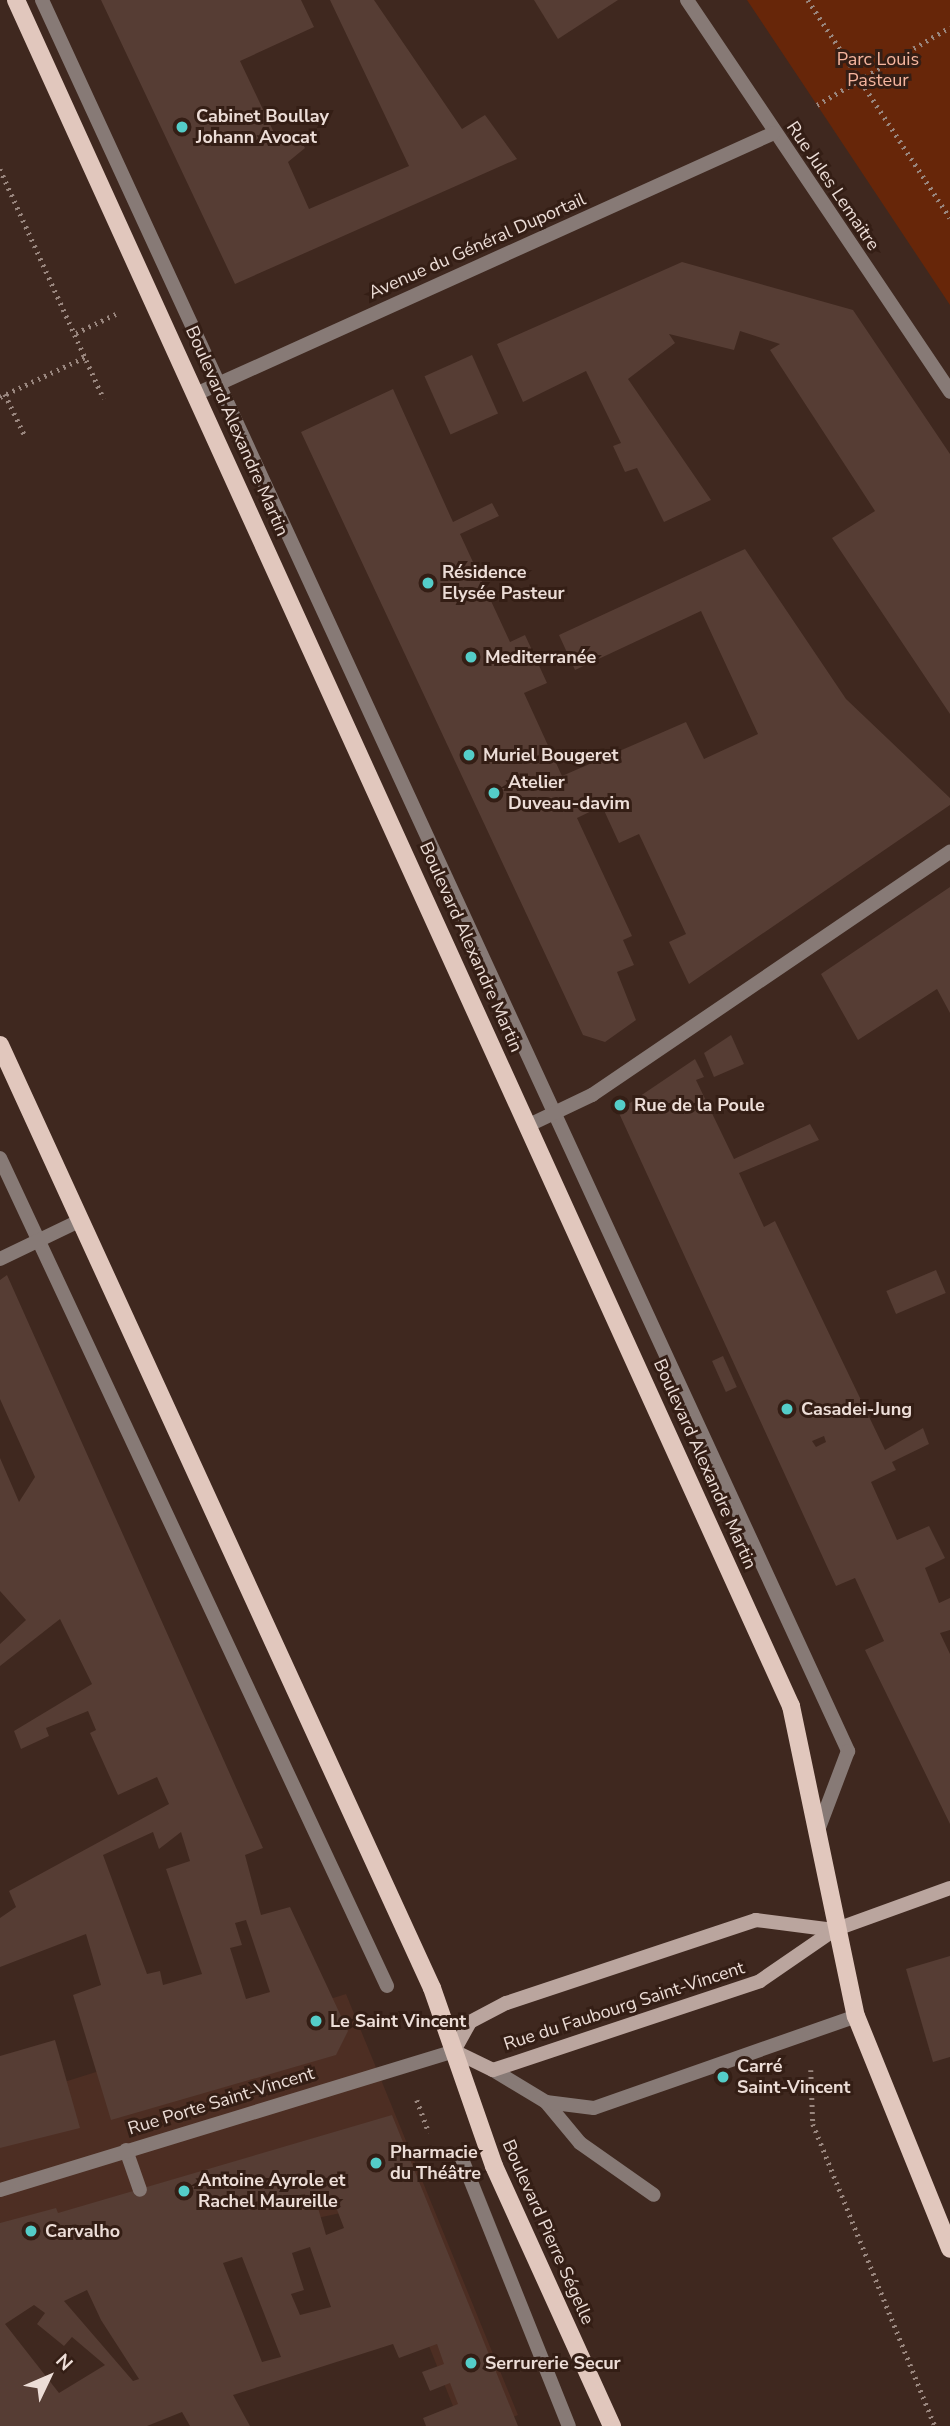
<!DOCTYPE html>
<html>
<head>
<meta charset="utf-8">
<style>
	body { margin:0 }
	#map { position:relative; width:950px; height:2426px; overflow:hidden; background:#3f281f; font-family:"Nunito Sans",sans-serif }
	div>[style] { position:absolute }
	.built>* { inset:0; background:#4d2e23 }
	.green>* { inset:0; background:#672609 }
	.building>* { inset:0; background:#563d34; transform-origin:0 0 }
	.path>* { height:4.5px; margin-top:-2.25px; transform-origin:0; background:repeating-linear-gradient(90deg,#99867e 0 2px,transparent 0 7px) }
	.lane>* { height:14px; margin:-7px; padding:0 7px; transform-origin:7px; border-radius:7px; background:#877a76 }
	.street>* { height:14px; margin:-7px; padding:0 7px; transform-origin:7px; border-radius:7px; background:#877a76 }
	.secondary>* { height:14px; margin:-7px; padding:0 7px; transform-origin:7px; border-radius:7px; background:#baa59e }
	.primary>* { height:18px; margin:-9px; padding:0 9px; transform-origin:9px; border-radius:9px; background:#e1c7bd }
	.dots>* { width:19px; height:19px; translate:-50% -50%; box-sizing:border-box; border:4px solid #341e15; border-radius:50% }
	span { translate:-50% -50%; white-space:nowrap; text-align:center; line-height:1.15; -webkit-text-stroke:6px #341e15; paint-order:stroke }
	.park-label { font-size:18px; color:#f5b59e }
	.poi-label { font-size:18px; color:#ecddd7; font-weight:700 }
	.left { translate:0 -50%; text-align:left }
	.street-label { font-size:18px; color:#ecddd7 }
	.north { position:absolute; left:14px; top:2342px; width:70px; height:70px; -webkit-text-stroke:5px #341e15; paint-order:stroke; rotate:46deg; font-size:19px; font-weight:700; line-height:28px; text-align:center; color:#ecddd7 }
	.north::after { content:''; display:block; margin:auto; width:24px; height:32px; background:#ecddd7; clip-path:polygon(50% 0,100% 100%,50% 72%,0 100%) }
</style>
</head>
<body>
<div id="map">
	<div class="built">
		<div style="clip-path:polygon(346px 1994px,518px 2415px,491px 2426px,461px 2426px,373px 2206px,0 2287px,0 2102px)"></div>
	</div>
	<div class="green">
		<div style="clip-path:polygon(747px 0,950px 0,950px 305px,817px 105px)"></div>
	</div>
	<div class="building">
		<div style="clip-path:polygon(101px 0,301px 0,314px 27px,240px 61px,277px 139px,296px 131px,305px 148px,288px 162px,309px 209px,409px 166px,330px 0,374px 0,462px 129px,485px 115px,517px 159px,235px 284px)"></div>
		<div style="clip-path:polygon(534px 0,618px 0,558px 39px)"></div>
		<div style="clip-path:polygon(682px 262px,853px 310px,950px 454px,950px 714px,832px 538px,875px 511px,770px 350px,780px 344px,740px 331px,734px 350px,669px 334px,675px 343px,628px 379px,711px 500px,664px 522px,637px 468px,625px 472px,613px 446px,621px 443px,586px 371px,523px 402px,497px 344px)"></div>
		<div style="left:472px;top:355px;width:64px;height:52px;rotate:66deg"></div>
		<div style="clip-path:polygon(393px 389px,453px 522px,492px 503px,499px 516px,460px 534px,510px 642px,525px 635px,547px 683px,524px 693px,562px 776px,686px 722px,704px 759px,758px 734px,701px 611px,575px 670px,559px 635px,745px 549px,846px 699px,950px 798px,950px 805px,689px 984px,669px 942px,686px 934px,639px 834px,619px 843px,602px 806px,577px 818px,632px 936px,623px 940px,634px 965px,617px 972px,636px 1020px,605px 1042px,583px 1035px,301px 432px)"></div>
		<div style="clip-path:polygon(950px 887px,950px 1013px,937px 989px,858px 1040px,821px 974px)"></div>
		<div style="clip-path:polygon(731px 1035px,744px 1064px,714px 1077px,704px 1053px)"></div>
		<div style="clip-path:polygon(evenodd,695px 1059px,704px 1077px,696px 1080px,734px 1159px,810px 1124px,819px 1140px,739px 1173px,764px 1227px,775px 1221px,885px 1450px,923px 1428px,929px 1444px,892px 1462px,896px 1470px,871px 1482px,897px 1540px,929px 1526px,945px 1558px,925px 1568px,939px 1603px,950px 1598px,950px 1630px,940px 1633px,950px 1654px,950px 1824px,865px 1650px,884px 1641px,855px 1578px,836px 1586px,618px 1111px,695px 1059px,824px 1436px,826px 1442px,816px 1447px,812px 1441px,824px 1436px)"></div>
		<div style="left:936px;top:1270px;width:25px;height:54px;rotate:67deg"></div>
		<div style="clip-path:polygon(evenodd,7px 1275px,263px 1848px,245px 1855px,261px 1915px,290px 1907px,348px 2031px,336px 2055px,111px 2120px,73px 1995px,101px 1985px,86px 1934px,0 1967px,0 1918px,16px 1907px,9px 1891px,169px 1804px,157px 1777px,118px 1795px,90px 1733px,96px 1730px,88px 1711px,46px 1728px,49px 1736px,21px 1749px,14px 1731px,92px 1684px,60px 1619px,0 1666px,0 1644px,26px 1620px,0 1591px,0 1458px,19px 1502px,35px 1477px,0 1399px,0 1280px,7px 1275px,153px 1832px,159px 1849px,181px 1832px,190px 1861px,166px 1869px,202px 1974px,163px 1985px,160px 1971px,147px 1974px,103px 1855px,153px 1832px,7px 1275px,246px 1920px,270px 1992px,246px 1999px,230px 1948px,242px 1945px,235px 1923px,246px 1920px)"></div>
		<div style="left:723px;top:1356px;width:34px;height:12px;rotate:66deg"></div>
		<div style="clip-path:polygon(950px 1956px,950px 2057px,933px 2062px,906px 1969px)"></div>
		<div style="clip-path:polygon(55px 2040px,80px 2128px,0 2148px,0 2056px)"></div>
		<div style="clip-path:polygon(evenodd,392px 2115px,518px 2426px,426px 2426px,423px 2418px,458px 2404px,450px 2383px,430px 2391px,422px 2372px,444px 2364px,437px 2344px,399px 2358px,393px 2344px,233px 2395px,250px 2426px,190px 2426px,182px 2412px,147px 2426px,0 2426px,0 2223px,56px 2208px,58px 2213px,392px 2115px,334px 2202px,344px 2228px,326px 2235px,318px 2208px,334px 2202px,392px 2115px,310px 2247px,331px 2307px,300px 2315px,291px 2294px,304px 2290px,292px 2253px,310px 2247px,392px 2115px,242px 2257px,281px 2357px,262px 2362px,223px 2263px,242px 2257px,392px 2115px,87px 2290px,101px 2320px,139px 2379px,133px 2381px,64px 2301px,87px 2290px,392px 2115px,34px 2305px,45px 2313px,37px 2324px,64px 2346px,72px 2337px,105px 2365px,59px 2393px,5px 2324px,34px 2305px)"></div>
	</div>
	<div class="path">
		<div style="left:808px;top:0;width:260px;rotate:56.9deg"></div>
		<div style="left:817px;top:105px;width:154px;rotate:-30.4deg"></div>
		<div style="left:0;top:169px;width:252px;rotate:65.7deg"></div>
		<div style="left:76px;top:333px;width:44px;rotate:-25.4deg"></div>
		<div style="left:5px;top:394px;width:47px;rotate:64.5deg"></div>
		<div style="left:0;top:397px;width:94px;rotate:-25.2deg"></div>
		<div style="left:811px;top:2070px;width:54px;rotate:87.9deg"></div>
		<div style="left:813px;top:2124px;width:326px;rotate:68deg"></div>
		<div style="left:417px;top:2100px;width:35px;rotate:70deg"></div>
	</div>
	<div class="lane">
		<div style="left:42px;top:0;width:1928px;rotate:65.28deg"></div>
		<div style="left:848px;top:1751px;width:88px;rotate:110.7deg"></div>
		<div style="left:0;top:1158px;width:914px;rotate:64.95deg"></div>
		<div style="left:493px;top:2070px;width:62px;rotate:31.1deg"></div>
		<div style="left:546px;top:2102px;width:53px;rotate:50.3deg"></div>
		<div style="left:580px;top:2143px;width:90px;rotate:35.1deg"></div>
		<div style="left:546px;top:2102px;width:48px;rotate:7.1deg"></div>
		<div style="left:594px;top:2108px;width:278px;rotate:-19.3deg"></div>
		<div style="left:126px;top:2150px;width:42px;rotate:70.7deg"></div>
		<div style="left:460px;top:2154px;width:293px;rotate:68.2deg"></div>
	</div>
	<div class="street">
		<div style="left:687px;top:0;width:472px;rotate:56.1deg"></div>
		<div style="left:196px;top:394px;width:634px;rotate:-24.3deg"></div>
		<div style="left:529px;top:1125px;width:70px;rotate:-25.5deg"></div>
		<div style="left:592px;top:1095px;width:433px;rotate:-34.2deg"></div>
		<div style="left:0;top:1259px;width:90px;rotate:-25.7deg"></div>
		<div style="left:0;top:2190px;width:475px;rotate:-17deg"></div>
	</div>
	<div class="secondary">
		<div style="left:834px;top:1930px;width:79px;rotate:-172.7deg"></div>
		<div style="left:756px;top:1920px;width:263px;rotate:161.6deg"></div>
		<div style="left:506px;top:2003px;width:41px;rotate:152.2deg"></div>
		<div style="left:470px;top:2022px;width:33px;rotate:119deg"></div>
		<div style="left:454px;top:2051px;width:43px;rotate:26deg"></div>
		<div style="left:493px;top:2070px;width:281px;rotate:-18.4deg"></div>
		<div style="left:760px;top:1981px;width:90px;rotate:-34.6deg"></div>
		<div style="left:834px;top:1930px;width:123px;rotate:-19.9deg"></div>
	</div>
	<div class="primary">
		<div style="left:16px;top:0;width:1874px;rotate:65.57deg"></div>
		<div style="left:791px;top:1706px;width:317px;rotate:78.2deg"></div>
		<div style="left:856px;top:2016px;width:251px;rotate:68deg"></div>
		<div style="left:0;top:1045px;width:1037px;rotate:65.39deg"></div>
		<div style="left:432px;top:1988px;width:188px;rotate:70.8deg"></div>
		<div style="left:494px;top:2166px;width:286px;rotate:65.6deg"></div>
	</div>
	<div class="dots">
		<div style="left:182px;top:127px;background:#54cdc8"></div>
		<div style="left:428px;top:583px;background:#54cdc8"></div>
		<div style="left:471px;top:657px;background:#54cdc8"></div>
		<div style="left:469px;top:755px;background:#54cdc8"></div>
		<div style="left:494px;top:793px;background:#54cdc8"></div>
		<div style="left:620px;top:1105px;background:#54cdc8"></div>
		<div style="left:787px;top:1409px;background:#54cdc8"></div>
		<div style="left:316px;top:2021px;background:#54cdc8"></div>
		<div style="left:723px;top:2077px;background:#54cdc8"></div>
		<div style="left:376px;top:2163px;background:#54cdc8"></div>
		<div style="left:184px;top:2191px;background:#54cdc8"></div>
		<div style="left:31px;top:2231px;background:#54cdc8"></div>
		<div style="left:471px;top:2363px;background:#54cdc8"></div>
	</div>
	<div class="park-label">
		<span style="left:878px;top:70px">Parc Louis<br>Pasteur</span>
	</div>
	<div class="poi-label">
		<span class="left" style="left:196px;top:127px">Cabinet Boullay<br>Johann Avocat</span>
		<span class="left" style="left:442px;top:583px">Résidence<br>Elysée Pasteur</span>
		<span class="left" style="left:485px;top:657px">Mediterranée</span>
		<span class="left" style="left:483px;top:755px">Muriel Bougeret</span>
		<span class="left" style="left:508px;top:793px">Atelier<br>Duveau-davim</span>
		<span class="left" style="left:634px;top:1105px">Rue de la Poule</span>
		<span class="left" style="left:801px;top:1409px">Casadei-Jung</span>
		<span class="left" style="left:330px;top:2021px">Le Saint Vincent</span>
		<span class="left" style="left:737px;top:2077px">Carré<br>Saint-Vincent</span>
		<span class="left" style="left:390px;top:2163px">Pharmacie<br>du Théâtre</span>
		<span class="left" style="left:198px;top:2191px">Antoine Ayrole et<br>Rachel Maureille</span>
		<span class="left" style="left:45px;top:2231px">Carvalho</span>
		<span class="left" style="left:485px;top:2363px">Serrurerie Secur</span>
	</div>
	<div class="street-label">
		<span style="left:833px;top:186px;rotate:56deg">Rue Jules Lemaitre</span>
		<span style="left:477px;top:246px;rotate:-24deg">Avenue du Général Duportail</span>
		<span style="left:237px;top:431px;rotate:66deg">Boulevard Alexandre Martin</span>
		<span style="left:471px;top:947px;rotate:66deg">Boulevard Alexandre Martin</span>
		<span style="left:705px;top:1464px;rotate:66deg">Boulevard Alexandre Martin</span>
		<span style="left:624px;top:2006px;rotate:-18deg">Rue du Faubourg Saint-Vincent</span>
		<span style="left:221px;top:2101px;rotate:-17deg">Rue Porte Saint-Vincent</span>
		<span style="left:548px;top:2232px;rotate:66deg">Boulevard Pierre Ségelle</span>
	</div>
	<div class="north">N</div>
</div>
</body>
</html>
